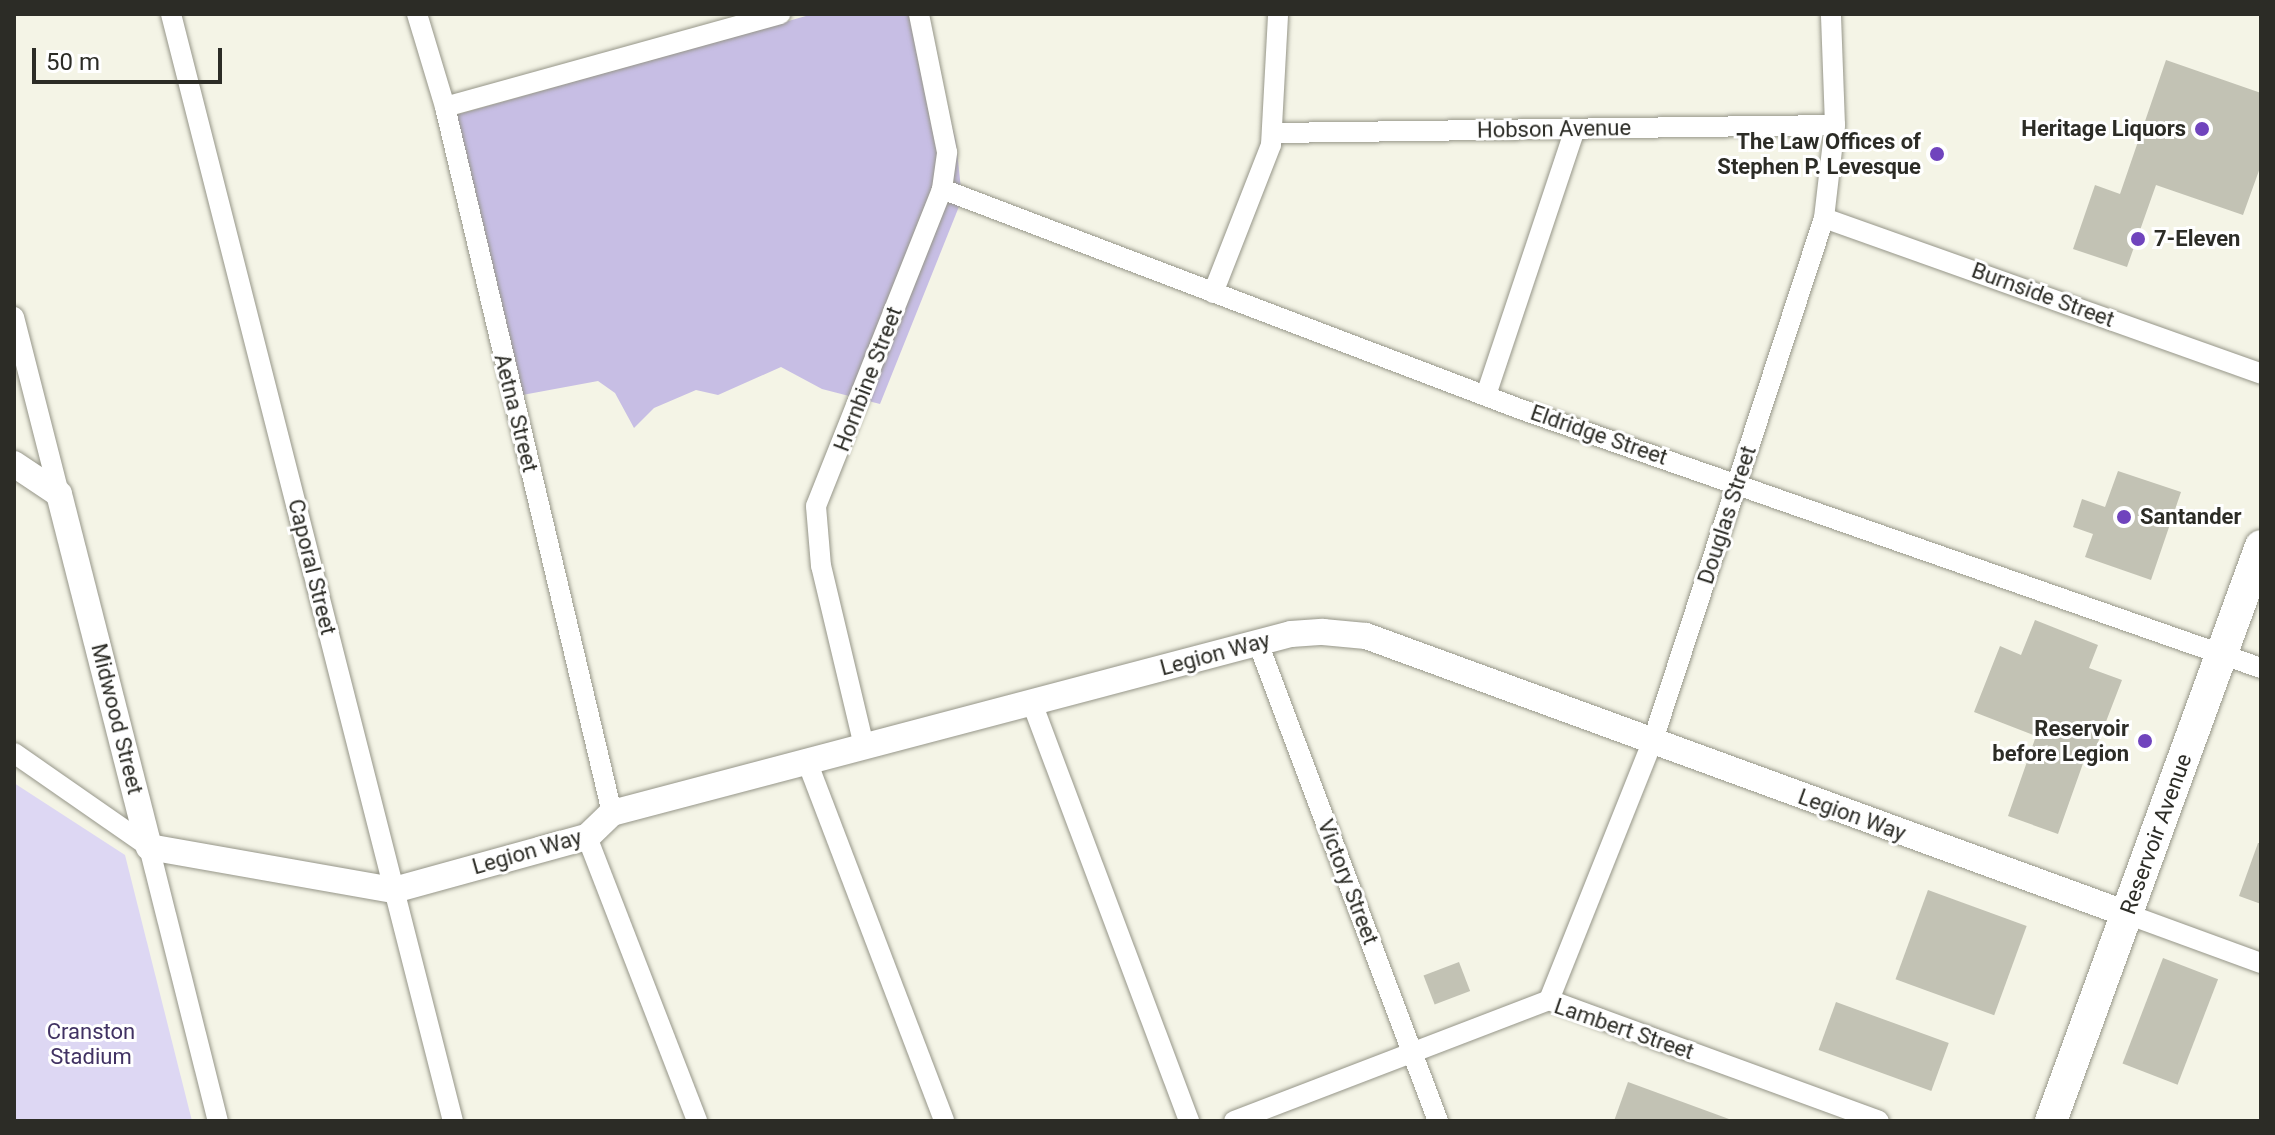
<!DOCTYPE html>
<html>
<head>
<meta charset="utf-8">
<style>
	body { margin:0 }
	#map { position:relative; width:2275px; height:1135px; overflow:hidden; background:#f4f4e6; font-family:Roboto,sans-serif }
	div>[style] { position:absolute }
	.green>* { inset:0; background:#ddd7f3 }
	.forest>* { inset:0; background:#c7bee4 }
	.building>* { inset:0; background:#c2c2b4; transform-origin:0 0 }
	.roads { filter:drop-shadow(0 0 2px #969689) drop-shadow(0 0 2px #969689) }
	.minor>* { height:20px; margin:-10px; padding:0 10px; transform-origin:10px; border-radius:10px; background:#fff }
	.tertiary>* { height:26px; margin:-13px; padding:0 13px; transform-origin:13px; border-radius:13px; background:#fff }
	.primary>* { height:32px; margin:-16px; padding:0 16px; transform-origin:16px; border-radius:16px; background:#fff }
	.dots>* { width:22px; height:22px; translate:-50% -50%; box-sizing:border-box; border:4px solid #fff; border-radius:50% }
	span { translate:-50% -50%; white-space:nowrap; text-align:center; line-height:1.15; -webkit-text-stroke:6px #fff; paint-order:stroke }
	.street-label { font-size:22px; color:#2c2c26 }
	.poi-label { font-size:22px; color:#2c2c26; font-weight:700 }
	.right { translate:-100% -50%; text-align:right }
	.left { translate:0 -50%; text-align:left }
	.park-label { font-size:22px; color:#413263 }
	.frame { position:absolute; inset:0; border:16px solid #2c2c26; pointer-events:none }
	.scale { position:absolute; left:32px; top:48px; width:190px; height:36px; box-sizing:border-box; border:4px solid #2c2c26; border-top:0; padding-left:10px; font-size:24px; line-height:28px; white-space:nowrap; color:#2c2c26; -webkit-text-stroke:6px #fff; paint-order:stroke }
</style>
</head>
<body>
<div id="map">
	<div class="green">
		<div style="clip-path:polygon(14px 783px,125px 855px,192px 1121px,14px 1121px)"></div>
	</div>
	<div class="forest">
		<div style="clip-path:polygon(813px 14px,923px 14px,956px 141px,962px 199px,880px 404px,822px 389px,781px 367px,718px 395px,696px 390px,654px 408px,634px 428px,615px 393px,598px 381px,517px 396px,445px 118px)"></div>
	</div>
	<div class="building">
		<div style="clip-path:polygon(2166px 60px,2261px 93px,2261px 165px,2243px 215px,2156px 185px,2127px 267px,2073px 249px,2095px 185px,2120px 194px)"></div>
		<div style="clip-path:polygon(2118px 471px,2181px 492px,2151px 580px,2085px 557px,2093px 534px,2073px 527px,2082px 499px,2105px 507px)"></div>
		<div style="clip-path:polygon(2035px 620px,2098px 645px,2089px 668px,2122px 680px,2092px 758px,2086px 755px,2058px 834px,2008px 816px,2036px 736px,1974px 712px,2000px 646px,2021px 655px)"></div>
		<div style="clip-path:polygon(2258px 843px,2261px 843px,2261px 904px,2239px 896px)"></div>
		<div style="left:1928px;top:890px;width:105px;height:95px;rotate:20deg"></div>
		<div style="left:2163px;top:958px;width:59px;height:113px;rotate:21deg"></div>
		<div style="left:1459px;top:962px;width:31px;height:38px;rotate:69deg"></div>
		<div style="left:1836px;top:1002px;width:120px;height:51px;rotate:20deg"></div>
		<div style="clip-path:polygon(1628px 1082px,1729px 1119px,1729px 1121px,1614px 1121px)"></div>
	</div>
	<div class="roads">
		<div class="minor">
			<div style="left:171px;top:14px;width:1142px;rotate:75.71deg"></div>
			<div style="left:417px;top:14px;width:97px;rotate:73.2deg"></div>
			<div style="left:445px;top:107px;width:725px;rotate:76.69deg"></div>
			<div style="left:445px;top:107px;width:348px;rotate:-15.5deg"></div>
			<div style="left:1274px;top:133px;width:561px;rotate:-0.82deg"></div>
			<div style="left:942px;top:189px;width:618px;rotate:20.84deg"></div>
			<div style="left:1520px;top:409px;width:785px;rotate:19.27deg"></div>
			<div style="left:1824px;top:218px;width:464px;rotate:19.6deg"></div>
			<div style="left:1213px;top:293px;width:159px;rotate:-68.6deg"></div>
			<div style="left:1271px;top:145px;width:131px;rotate:-86.9deg"></div>
			<div style="left:14px;top:317px;width:183px;rotate:75.7deg"></div>
			<div style="left:1486px;top:395px;width:280px;rotate:-71.5deg"></div>
			<div style="left:1258px;top:643px;width:511px;rotate:69.37deg"></div>
			<div style="left:1032px;top:703px;width:447px;rotate:69.4deg"></div>
			<div style="left:864px;top:746px;width:185px;rotate:-103.4deg"></div>
			<div style="left:821px;top:566px;width:60px;rotate:-94.8deg"></div>
			<div style="left:816px;top:506px;width:341px;rotate:-68.3deg"></div>
			<div style="left:942px;top:189px;width:37px;rotate:-82deg"></div>
			<div style="left:947px;top:152px;width:141px;rotate:-101.5deg"></div>
			<div style="left:14px;top:753px;width:165px;rotate:34.8deg"></div>
			<div style="left:149px;top:847px;width:283px;rotate:75.9deg"></div>
			<div style="left:808px;top:764px;width:382px;rotate:69.1deg"></div>
			<div style="left:587px;top:837px;width:305px;rotate:68.8deg"></div>
			<div style="left:2127px;top:914px;width:143px;rotate:20.1deg"></div>
			<div style="left:1549px;top:1000px;width:277px;rotate:-68.2deg"></div>
			<div style="left:1652px;top:743px;width:552px;rotate:-71.86deg"></div>
			<div style="left:1824px;top:218px;width:94px;rotate:-83.3deg"></div>
			<div style="left:1835px;top:125px;width:111px;rotate:-92.1deg"></div>
			<div style="left:1234px;top:1121px;width:337px;rotate:-21deg"></div>
			<div style="left:1549px;top:1000px;width:351px;rotate:20.1deg"></div>
		</div>
		<div class="tertiary">
			<div style="left:14px;top:464px;width:54px;rotate:33.7deg"></div>
			<div style="left:59px;top:494px;width:364px;rotate:75.7deg"></div>
			<div style="left:149px;top:847px;width:249px;rotate:10deg"></div>
			<div style="left:394px;top:890px;width:200px;rotate:-15.4deg"></div>
			<div style="left:587px;top:837px;width:35px;rotate:-44deg"></div>
			<div style="left:612px;top:813px;width:702px;rotate:-14.77deg"></div>
			<div style="left:1291px;top:634px;width:32px;rotate:-4deg"></div>
			<div style="left:1323px;top:632px;width:43px;rotate:5.3deg"></div>
			<div style="left:1366px;top:636px;width:810px;rotate:20.07deg"></div>
		</div>
		<div class="primary">
			<div style="left:2051px;top:1121px;width:612px;rotate:-69.94deg"></div>
		</div>
	</div>
	<div class="dots">
		<div style="left:2202px;top:129px;background:#7044bd"></div>
		<div style="left:1937px;top:154px;background:#7044bd"></div>
		<div style="left:2138px;top:239px;background:#7044bd"></div>
		<div style="left:2124px;top:517px;background:#7044bd"></div>
		<div style="left:2145px;top:741px;background:#7044bd"></div>
	</div>
	<div class="street-label">
		<span style="left:1554px;top:129px;rotate:-1deg">Hobson Avenue</span>
		<span style="left:2043px;top:295px;rotate:20deg">Burnside Street</span>
		<span style="left:868px;top:379px;rotate:-69deg">Hornbine Street</span>
		<span style="left:516px;top:413px;rotate:76deg">Aetna Street</span>
		<span style="left:1599px;top:435px;rotate:19deg">Eldridge Street</span>
		<span style="left:1727px;top:515px;rotate:-72deg">Douglas Street</span>
		<span style="left:312px;top:567px;rotate:76deg">Caporal Street</span>
		<span style="left:1215px;top:654px;rotate:-15deg">Legion Way</span>
		<span style="left:117px;top:719px;rotate:76deg">Midwood Street</span>
		<span style="left:1852px;top:815px;rotate:20deg">Legion Way</span>
		<span style="left:2156px;top:834px;rotate:-70deg">Reservoir Avenue</span>
		<span style="left:527px;top:852px;rotate:-16deg">Legion Way</span>
		<span style="left:1348px;top:882px;rotate:69deg">Victory Street</span>
		<span style="left:1624px;top:1029px;rotate:19deg">Lambert Street</span>
	</div>
	<div class="poi-label">
		<span class="right" style="left:2186px;top:129px">Heritage Liquors</span>
		<span class="right" style="left:1921px;top:154px">The Law Offices of<br>Stephen P. Levesque</span>
		<span class="left" style="left:2154px;top:239px">7-Eleven</span>
		<span class="left" style="left:2140px;top:517px">Santander</span>
		<span class="right" style="left:2129px;top:741px">Reservoir<br>before Legion</span>
	</div>
	<div class="park-label">
		<span style="left:91px;top:1044px">Cranston<br>Stadium</span>
	</div>
	<div class="frame"></div>
	<div class="scale">50 m</div>
</div>
</body>
</html>
